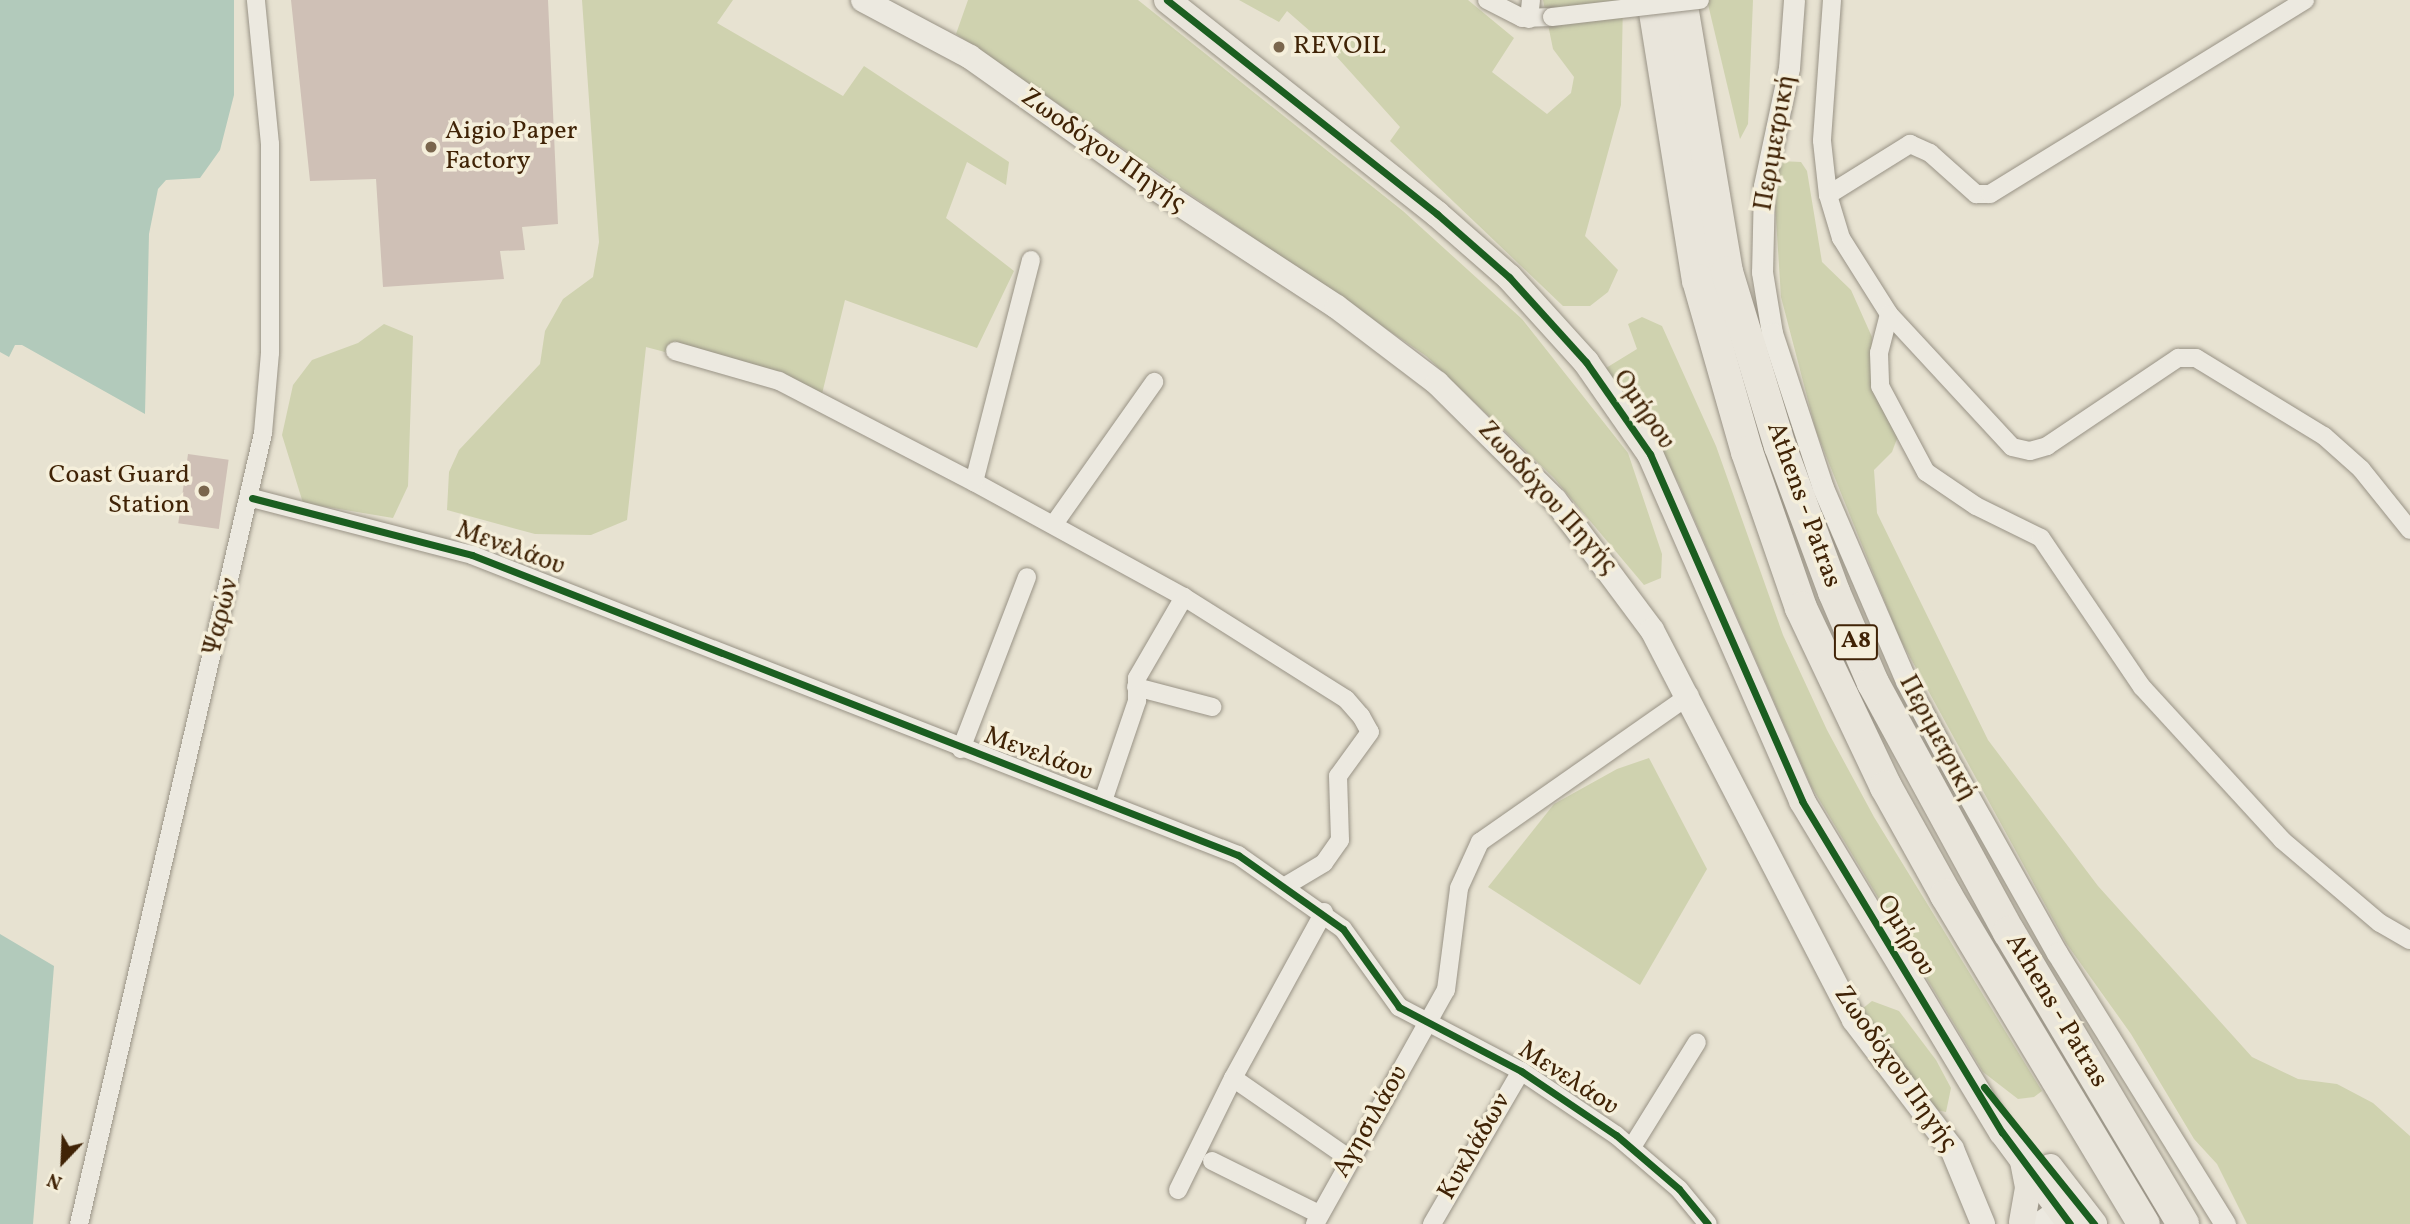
<!DOCTYPE html>
<html>
<head>
<meta charset="utf-8">
<style>
	body { margin:0 }
	#map { position:relative; width:2410px; height:1224px; overflow:hidden; background:#e7e2d1; font-family:Vollkorn,serif }
	div>[style] { position:absolute }
	.green>* { inset:0; background:#cfd2af }
	.water>* { inset:0; background:#b2cabb }
	.building>* { inset:0; background:#cfc0b6; transform-origin:0 0 }
	.roads { filter:drop-shadow(0 0 2px #999386) drop-shadow(0 0 2px #999386) }
	.minor>* { height:18px; margin:-9px; padding:0 9px; transform-origin:9px; border-radius:9px; background:#ece9e0 }
	.tertiary>* { height:21px; margin:-10.5px; padding:0 10.5px; transform-origin:10.5px; border-radius:10.5px; background:#ece9e0 }
	.secondary>* { height:24px; margin:-12px; padding:0 12px; transform-origin:12px; border-radius:12px; background:#ece9e0 }
	.primary>* { height:26px; margin:-13px; padding:0 13px; transform-origin:13px; border-radius:13px; background:#e9e5db }
	.motorway>* { height:32px; margin:-16px; padding:0 16px; transform-origin:16px; border-radius:16px; background:#e9e5db }
	.bridges { filter:drop-shadow(0 0 2px #999386) drop-shadow(0 0 2px #999386) }
	.minor-bridge>* { height:18px; margin:-9px; padding:0 9px; transform-origin:9px; border-radius:9px; background:#ece9e0 }
	.cycleway>* { height:7px; margin:-3.5px; padding:0 3.5px; transform-origin:3.5px; border-radius:3.5px; background:#1b5e20 }
	.dots>* { width:19px; height:19px; translate:-50% -50%; box-sizing:border-box; border:4px solid #f5efdb; border-radius:50% }
	span { translate:-50% -50%; white-space:nowrap; text-align:center; line-height:1.15; -webkit-text-stroke:7px #f5efdb; paint-order:stroke }
	.shield-label span { padding:2px 5px; background:#f5efdb; border:2px solid; border-radius:5px; -webkit-text-stroke-width:0 }
	.shield-label { font-size:24px; color:#402306; font-weight:700 }
	.poi-label { font-size:26px; color:#402306 }
	.left { translate:0 -50%; text-align:left }
	.right { translate:-100% -50%; text-align:right }
	.street-label { font-size:26px; color:#402306 }
	.north { position:absolute; left:28px; top:1126px; width:70px; height:70px; -webkit-text-stroke:5px #f5efdb; paint-order:stroke; rotate:203deg; font-size:19px; font-weight:700; line-height:28px; text-align:center; color:#402306 }
	.north::after { content:''; display:block; margin:auto; width:24px; height:32px; background:#402306; clip-path:polygon(50% 0,100% 100%,50% 72%,0 100%) }
</style>
</head>
<body>
<div id="map">
	<div class="green">
		<div style="clip-path:polygon(582px 0,733px 0,717px 23px,843px 96px,864px 66px,1009px 162px,1006px 185px,967px 162px,946px 218px,1014px 271px,977px 348px,845px 300px,819px 406px,748px 374px,646px 347px,627px 520px,591px 535px,535px 534px,447px 510px,449px 472px,459px 450px,540px 364px,545px 331px,563px 299px,593px 277px,599px 242px)"></div>
		<div style="clip-path:polygon(968px 0,1138px 0,1403px 211px,1522px 319px,1628px 453px,1662px 554px,1661px 578px,1644px 585px,1554px 478px,1426px 356px,956px 34px)"></div>
		<div style="clip-path:polygon(1239px 0,1468px 0,1514px 38px,1492px 72px,1547px 114px,1571px 93px,1574px 77px,1553px 49px,1543px 0,1623px 0,1621px 105px,1585px 236px,1618px 270px,1608px 292px,1590px 306px,1563px 306px,1390px 141px,1400px 127px,1327px 46px,1287px 11px,1279px 22px)"></div>
		<div style="clip-path:polygon(1707px 0,1753px 0,1748px 124px,1740px 139px)"></div>
		<div style="clip-path:polygon(1780px 161px,1801px 162px,1807px 171px,1822px 262px,1851px 290px,1872px 337px,1873px 373px,1898px 436px,1892px 452px,1874px 470px,1877px 513px,1988px 740px,2098px 886px,2252px 1057px,2298px 1079px,2337px 1084px,2373px 1103px,2410px 1136px,2410px 1224px,2247px 1224px,2217px 1164px,2194px 1139px,2131px 1034px,2066px 943px,1899px 637px,1816px 431px,1781px 297px,1775px 203px)"></div>
		<div style="clip-path:polygon(1642px 317px,1662px 326px,1716px 446px,1783px 635px,1827px 730px,1874px 817px,2042px 1091px,2034px 1097px,2018px 1099px,1983px 1072px,1811px 786px,1678px 482px,1606px 368px,1637px 349px,1628px 324px)"></div>
		<div style="clip-path:polygon(384px 324px,413px 336px,408px 486px,393px 518px,303px 503px,282px 435px,293px 385px,312px 360px,358px 343px)"></div>
		<div style="clip-path:polygon(1649px 758px,1707px 869px,1640px 985px,1488px 887px,1554px 804px,1617px 769px)"></div>
		<div style="clip-path:polygon(1872px 1001px,1899px 1011px,1936px 1060px,1951px 1088px,1946px 1112px,1936px 1110px,1875px 1036px,1862px 1009px)"></div>
	</div>
	<div class="water">
		<div style="clip-path:polygon(0 0,234px 0,234px 95px,220px 150px,200px 178px,166px 180px,158px 189px,149px 234px,145px 414px,22px 345px,15px 345px,9px 357px,0 352px)"></div>
		<div style="clip-path:polygon(0 934px,54px 966px,33px 1224px,0 1224px)"></div>
	</div>
	<div class="building">
		<div style="clip-path:polygon(291px 0,548px 0,558px 224px,522px 227px,525px 250px,500px 251px,504px 279px,383px 287px,376px 179px,310px 181px)"></div>
		<div style="left:188px;top:454px;width:41px;height:70px;rotate:8deg"></div>
	</div>
	<div class="roads">
		<div class="minor">
			<div style="left:1487px;top:0;width:39px;rotate:27deg"></div>
			<div style="left:1522px;top:18px;width:30px;rotate:-2deg"></div>
			<div style="left:1832px;top:0;width:141px;rotate:94.1deg"></div>
			<div style="left:1822px;top:141px;width:54px;rotate:83.7deg"></div>
			<div style="left:1828px;top:195px;width:45px;rotate:73.2deg"></div>
			<div style="left:1841px;top:238px;width:90px;rotate:57.7deg"></div>
			<div style="left:1889px;top:314px;width:181px;rotate:47.2deg"></div>
			<div style="left:2012px;top:447px;width:18px;rotate:13deg"></div>
			<div style="left:2030px;top:451px;width:18px;rotate:-16deg"></div>
			<div style="left:2047px;top:446px;width:158px;rotate:-33.9deg"></div>
			<div style="left:2178px;top:358px;width:18px"></div>
			<div style="left:2196px;top:358px;width:150px;rotate:31.4deg"></div>
			<div style="left:2324px;top:436px;width:50px;rotate:41.7deg"></div>
			<div style="left:2361px;top:469px;width:78px;rotate:51.2deg"></div>
			<div style="left:1529px;top:19px;width:19px;rotate:-84deg"></div>
			<div style="left:1828px;top:195px;width:97px;rotate:-31.9deg"></div>
			<div style="left:1910px;top:144px;width:22px;rotate:24deg"></div>
			<div style="left:1930px;top:153px;width:62px;rotate:41.7deg"></div>
			<div style="left:1976px;top:194px;width:14px"></div>
			<div style="left:1990px;top:194px;width:370px;rotate:-31.6deg"></div>
			<div style="left:1031px;top:260px;width:229px;rotate:104.4deg"></div>
			<div style="left:974px;top:482px;width:239px;rotate:28.7deg"></div>
			<div style="left:1184px;top:597px;width:191px;rotate:32.2deg"></div>
			<div style="left:1346px;top:699px;width:23px;rotate:49deg"></div>
			<div style="left:1361px;top:716px;width:18px;rotate:61deg"></div>
			<div style="left:1370px;top:732px;width:54px;rotate:126deg"></div>
			<div style="left:1338px;top:776px;width:64px;rotate:88.2deg"></div>
			<div style="left:1340px;top:840px;width:28px;rotate:125deg"></div>
			<div style="left:1324px;top:863px;width:43px;rotate:149.3deg"></div>
			<div style="left:1889px;top:314px;width:40px;rotate:104.4deg"></div>
			<div style="left:1879px;top:353px;width:33px;rotate:88deg"></div>
			<div style="left:1880px;top:386px;width:98px;rotate:61.9deg"></div>
			<div style="left:1926px;top:472px;width:60px;rotate:34.2deg"></div>
			<div style="left:1976px;top:506px;width:72px;rotate:26.2deg"></div>
			<div style="left:2041px;top:538px;width:180px;rotate:55.9deg"></div>
			<div style="left:2142px;top:687px;width:207px;rotate:47.5deg"></div>
			<div style="left:2282px;top:840px;width:128px;rotate:40.3deg"></div>
			<div style="left:2380px;top:923px;width:34px;rotate:30deg"></div>
			<div style="left:675px;top:351px;width:108px;rotate:16.1deg"></div>
			<div style="left:779px;top:381px;width:220px;rotate:27.4deg"></div>
			<div style="left:252px;top:498px;width:227px;rotate:14.5deg"></div>
			<div style="left:472px;top:555px;width:823px;rotate:21.39deg"></div>
			<div style="left:1238px;top:855px;width:128px;rotate:35.2deg"></div>
			<div style="left:1343px;top:929px;width:96px;rotate:54.3deg"></div>
			<div style="left:1399px;top:1007px;width:138px;rotate:27.7deg"></div>
			<div style="left:1521px;top:1071px;width:115px;rotate:34deg"></div>
			<div style="left:1616px;top:1135px;width:83px;rotate:40.6deg"></div>
			<div style="left:1679px;top:1189px;width:45px;rotate:50.4deg"></div>
			<div style="left:1054px;top:524px;width:174px;rotate:-54.8deg"></div>
			<div style="left:1136px;top:687px;width:79px;rotate:14.7deg"></div>
			<div style="left:961px;top:749px;width:184px;rotate:-69deg"></div>
			<div style="left:1103px;top:801px;width:106px;rotate:-71.2deg"></div>
			<div style="left:1137px;top:701px;width:23px;rotate:-90deg"></div>
			<div style="left:1137px;top:678px;width:94px;rotate:-59.9deg"></div>
			<div style="left:1324px;top:912px;width:189px;rotate:118.7deg"></div>
			<div style="left:1233px;top:1078px;width:142px;rotate:34.7deg"></div>
			<div style="left:1632px;top:1147px;width:123px;rotate:-58.2deg"></div>
			<div style="left:1212px;top:1161px;width:119px;rotate:26.4deg"></div>
			<div style="left:1178px;top:1190px;width:125px;rotate:-63.8deg"></div>
			<div style="left:79px;top:1224px;width:812px;rotate:-76.9deg"></div>
			<div style="left:263px;top:433px;width:80px;rotate:-85deg"></div>
			<div style="left:270px;top:353px;width:209px;rotate:-90deg"></div>
			<div style="left:270px;top:144px;width:145px;rotate:-95.6deg"></div>
			<div style="left:1315px;top:1224px;width:268px;rotate:-60.8deg"></div>
			<div style="left:1446px;top:990px;width:103px;rotate:-82.7deg"></div>
			<div style="left:1459px;top:888px;width:51px;rotate:-65.5deg"></div>
			<div style="left:1480px;top:842px;width:256px;rotate:-35deg"></div>
			<div style="left:1432px;top:1224px;width:177px;rotate:-59.8deg"></div>
		</div>
		<div class="tertiary">
			<div style="left:1794px;top:0;width:68px;rotate:94.2deg"></div>
			<div style="left:1789px;top:68px;width:121px;rotate:102deg"></div>
			<div style="left:1764px;top:186px;width:86px;rotate:91.3deg"></div>
			<div style="left:1762px;top:272px;width:62px;rotate:80.7deg"></div>
			<div style="left:1772px;top:333px;width:163px;rotate:71.8deg"></div>
			<div style="left:1823px;top:488px;width:210px;rotate:66.7deg"></div>
			<div style="left:1906px;top:681px;width:85px;rotate:61.9deg"></div>
			<div style="left:1946px;top:756px;width:226px;rotate:60.6deg"></div>
			<div style="left:2057px;top:953px;width:319px;rotate:58.2deg"></div>
		</div>
		<div class="secondary">
			<div style="left:863px;top:0;width:121px;rotate:28deg"></div>
			<div style="left:970px;top:57px;width:227px;rotate:35.3deg"></div>
			<div style="left:1155px;top:188px;width:217px;rotate:33.2deg"></div>
			<div style="left:1337px;top:307px;width:126px;rotate:37.2deg"></div>
			<div style="left:1437px;top:383px;width:166px;rotate:44.8deg"></div>
			<div style="left:1555px;top:500px;width:162px;rotate:53.3deg"></div>
			<div style="left:1652px;top:630px;width:439px;rotate:62.6deg"></div>
			<div style="left:1854px;top:1020px;width:162px;rotate:52.8deg"></div>
			<div style="left:1952px;top:1149px;width:81px;rotate:67.5deg"></div>
			<div style="left:2040px;top:1224px;width:42px;rotate:-34.4deg"></div>
		</div>
		<div class="primary">
			<div style="left:1167px;top:0;width:345px;rotate:38.4deg"></div>
			<div style="left:1437px;top:214px;width:96px;rotate:41.2deg"></div>
			<div style="left:1509px;top:277px;width:115px;rotate:47.8deg"></div>
			<div style="left:1586px;top:362px;width:112px;rotate:55.2deg"></div>
			<div style="left:1650px;top:454px;width:379px;rotate:66.3deg"></div>
			<div style="left:1802px;top:801px;width:387px;rotate:58.9deg"></div>
			<div style="left:2002px;top:1132px;width:114px;rotate:53.5deg"></div>
			<div style="left:2050px;top:1167px;width:72px;rotate:52.3deg"></div>
			<div style="left:2022px;top:1222px;width:36px;rotate:-80deg"></div>
			<div style="left:2028px;top:1187px;width:25px;rotate:-101deg"></div>
		</div>
		<div class="motorway">
			<div style="left:1653px;top:0;width:284px;rotate:80.9deg"></div>
			<div style="left:1698px;top:280px;width:179px;rotate:74.1deg"></div>
			<div style="left:1747px;top:452px;width:165px;rotate:70.9deg"></div>
			<div style="left:1801px;top:608px;width:198px;rotate:64.6deg"></div>
			<div style="left:1886px;top:787px;width:124px;rotate:60.9deg"></div>
			<div style="left:1946px;top:895px;width:384px;rotate:59deg"></div>
			<div style="left:1681px;top:0;width:276px;rotate:80.4deg"></div>
			<div style="left:1727px;top:272px;width:182px;rotate:73.1deg"></div>
			<div style="left:1780px;top:446px;width:156px;rotate:69.7deg"></div>
			<div style="left:1834px;top:592px;width:99px;rotate:66.8deg"></div>
			<div style="left:1873px;top:683px;width:284px;rotate:61.4deg"></div>
			<div style="left:2009px;top:932px;width:340px;rotate:59.2deg"></div>
		</div>
	</div>
	<div class="bridges">
		<div class="minor-bridge">
			<div style="left:1552px;top:17px;width:149px;rotate:-6.6deg"></div>
		</div>
	</div>
	<div class="cycleway">
		<div style="left:1167px;top:0;width:345px;rotate:38.4deg"></div>
		<div style="left:1437px;top:214px;width:96px;rotate:41.2deg"></div>
		<div style="left:1509px;top:277px;width:115px;rotate:47.8deg"></div>
		<div style="left:1586px;top:362px;width:112px;rotate:55.2deg"></div>
		<div style="left:1650px;top:454px;width:379px;rotate:66.3deg"></div>
		<div style="left:1802px;top:801px;width:387px;rotate:58.9deg"></div>
		<div style="left:2002px;top:1132px;width:114px;rotate:53.5deg"></div>
		<div style="left:252px;top:498px;width:227px;rotate:14.5deg"></div>
		<div style="left:472px;top:555px;width:823px;rotate:21.39deg"></div>
		<div style="left:1238px;top:855px;width:128px;rotate:35.2deg"></div>
		<div style="left:1343px;top:929px;width:96px;rotate:54.3deg"></div>
		<div style="left:1399px;top:1007px;width:138px;rotate:27.7deg"></div>
		<div style="left:1521px;top:1071px;width:115px;rotate:34deg"></div>
		<div style="left:1616px;top:1135px;width:83px;rotate:40.6deg"></div>
		<div style="left:1679px;top:1189px;width:45px;rotate:50.4deg"></div>
		<div style="left:1984px;top:1087px;width:176px;rotate:51.2deg"></div>
	</div>
	<div class="dots">
		<div style="left:1279px;top:47px;background:#7a664d"></div>
		<div style="left:431px;top:147px;background:#7a664d"></div>
		<div style="left:204px;top:491px;background:#7a664d"></div>
	</div>
	<div class="shield-label">
		<span style="left:1856px;top:642px">Α8</span>
	</div>
	<div class="poi-label">
		<span class="left" style="left:1293px;top:47px">REVOIL</span>
		<span class="left" style="left:445px;top:147px">Aigio Paper<br>Factory</span>
		<span class="right" style="left:190px;top:491px">Coast Guard<br>Station</span>
	</div>
	<div class="street-label">
		<span style="left:1776px;top:143px;rotate:-80deg">Περιμετρική</span>
		<span style="left:1103px;top:151px;rotate:35deg">Ζωοδόχου Πηγής</span>
		<span style="left:1643px;top:410px;rotate:56deg">Ομήρου</span>
		<span style="left:1547px;top:498px;rotate:48deg">Ζωοδόχου Πηγής</span>
		<span style="left:1803px;top:505px;rotate:70deg">Athens - Patras</span>
		<span style="left:510px;top:549px;rotate:20deg">Μενελάου</span>
		<span style="left:222px;top:617px;rotate:-76deg">Ψαρών</span>
		<span style="left:1937px;top:738px;rotate:62deg">Περιμετρική</span>
		<span style="left:1038px;top:755px;rotate:20deg">Μενελάου</span>
		<span style="left:1905px;top:936px;rotate:59deg">Ομήρου</span>
		<span style="left:2056px;top:1011px;rotate:59deg">Athens - Patras</span>
		<span style="left:1895px;top:1069px;rotate:55deg">Ζωοδόχου Πηγής</span>
		<span style="left:1568px;top:1079px;rotate:33deg">Μενελάου</span>
		<span style="left:1371px;top:1122px;rotate:-60deg">Αγησιλάου</span>
		<span style="left:1475px;top:1147px;rotate:-60deg">Κυκλάδων</span>
	</div>
	<div class="north">N</div>
</div>
</body>
</html>
